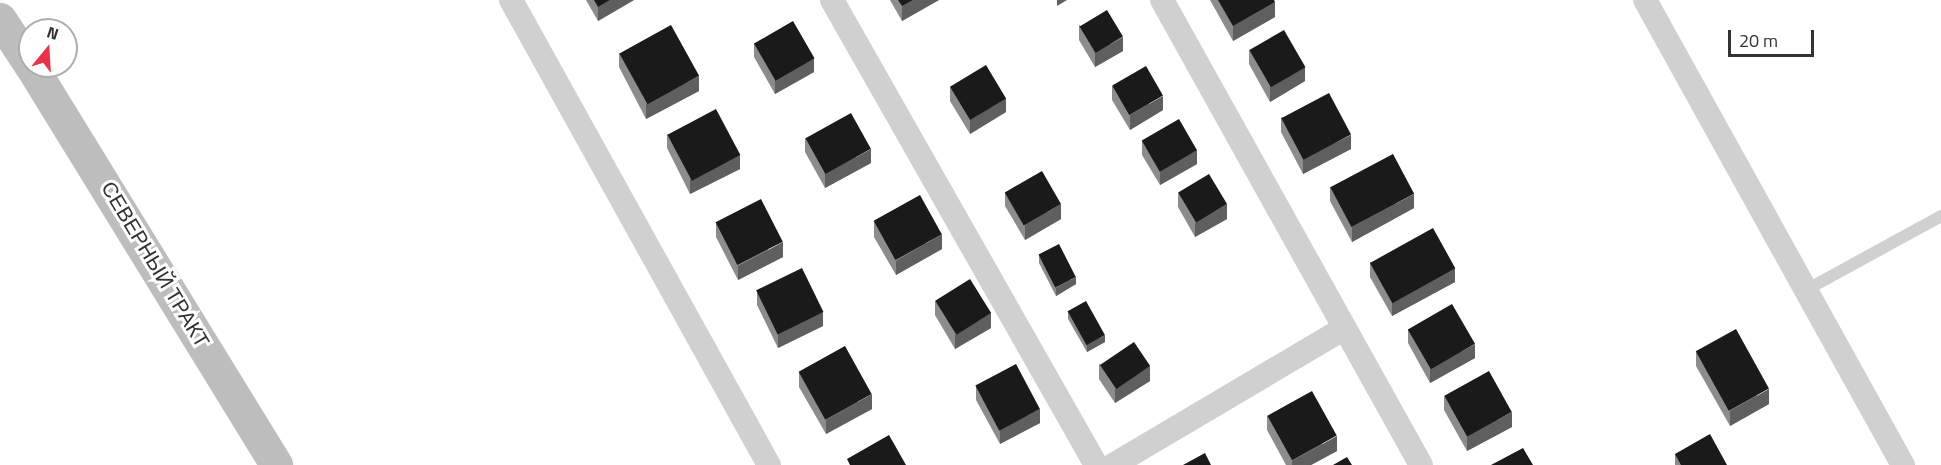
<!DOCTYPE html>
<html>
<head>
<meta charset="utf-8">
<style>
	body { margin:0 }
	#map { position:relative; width:1941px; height:465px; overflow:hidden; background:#fff; font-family:"Titillium Web",sans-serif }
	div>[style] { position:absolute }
	.lane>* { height:12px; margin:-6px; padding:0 6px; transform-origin:6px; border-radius:6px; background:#d0d0d0 }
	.street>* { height:24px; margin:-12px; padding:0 12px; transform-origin:12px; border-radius:12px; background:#d0d0d0 }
	.secondary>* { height:33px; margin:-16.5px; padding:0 16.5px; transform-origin:16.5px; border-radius:16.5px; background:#bdbdbd }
	.wall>* { inset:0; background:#8c8c8c }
	.shaded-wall>* { inset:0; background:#5f5f5f }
	.building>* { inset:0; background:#1a1a1a; transform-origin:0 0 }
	span { translate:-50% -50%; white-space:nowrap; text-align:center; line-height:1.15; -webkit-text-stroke:6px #fff; paint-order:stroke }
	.street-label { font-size:21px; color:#333 }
	.north { position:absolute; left:18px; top:18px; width:60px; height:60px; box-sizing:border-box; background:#fff; border:2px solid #adadad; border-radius:50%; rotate:18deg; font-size:16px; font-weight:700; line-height:24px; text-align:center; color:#333 }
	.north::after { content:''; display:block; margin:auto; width:21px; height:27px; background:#ec324a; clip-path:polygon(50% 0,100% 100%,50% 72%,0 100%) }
	.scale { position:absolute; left:1728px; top:30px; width:86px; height:27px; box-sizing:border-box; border:3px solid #333; border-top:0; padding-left:8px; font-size:18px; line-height:21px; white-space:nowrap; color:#333; -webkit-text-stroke:4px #fff; paint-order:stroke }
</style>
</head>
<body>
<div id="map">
	<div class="lane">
		<div style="left:1806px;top:290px;width:154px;rotate:-28.7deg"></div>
	</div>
	<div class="street">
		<div style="left:511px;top:0;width:532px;rotate:60.98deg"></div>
		<div style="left:832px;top:0;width:535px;rotate:60.41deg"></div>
		<div style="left:1162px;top:0;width:532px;rotate:60.88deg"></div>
		<div style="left:1645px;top:0;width:532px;rotate:60.98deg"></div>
		<div style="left:1113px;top:465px;width:269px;rotate:-30.6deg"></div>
	</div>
	<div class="secondary">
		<div style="left:0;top:19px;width:55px;rotate:56.9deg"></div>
		<div style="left:31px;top:66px;width:468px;rotate:58.4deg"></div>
	</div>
	<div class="wall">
		<div style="clip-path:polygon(586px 0,634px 0,598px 21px)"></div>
		<div style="clip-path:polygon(890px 0,939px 0,902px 21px)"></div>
		<div style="clip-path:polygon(1210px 0,1274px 0,1275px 17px,1233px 41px)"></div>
		<div style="clip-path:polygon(1079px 25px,1123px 51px,1095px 67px,1079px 40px)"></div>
		<div style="clip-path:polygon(754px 43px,814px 72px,775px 94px,754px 57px)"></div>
		<div style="clip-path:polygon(1249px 50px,1305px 81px,1270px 102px,1249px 64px)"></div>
		<div style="clip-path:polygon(619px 53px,699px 91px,646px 119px,619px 67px)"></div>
		<div style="clip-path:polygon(1112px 86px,1163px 110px,1130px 130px,1112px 100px)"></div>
		<div style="clip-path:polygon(950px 87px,1006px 112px,970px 134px,950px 101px)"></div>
		<div style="clip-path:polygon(1281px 117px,1351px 149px,1303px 174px,1281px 132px)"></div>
		<div style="clip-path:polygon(667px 134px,740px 169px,690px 194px,667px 148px)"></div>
		<div style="clip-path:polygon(805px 138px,871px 163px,825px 188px,805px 152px)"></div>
		<div style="clip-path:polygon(1142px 141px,1197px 164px,1160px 185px,1142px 155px)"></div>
		<div style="clip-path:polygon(1330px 187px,1414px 208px,1352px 242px,1330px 201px)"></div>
		<div style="clip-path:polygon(1005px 192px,1061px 219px,1025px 240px,1005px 206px)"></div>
		<div style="clip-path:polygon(1178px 193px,1227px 219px,1195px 237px,1178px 207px)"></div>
		<div style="clip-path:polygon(874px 222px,942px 249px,896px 275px,874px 237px)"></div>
		<div style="clip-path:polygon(716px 223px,783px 257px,738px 280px,716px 237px)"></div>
		<div style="clip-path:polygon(1039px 255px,1076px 284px,1056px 296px,1039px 263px)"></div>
		<div style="clip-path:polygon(1370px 262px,1455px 282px,1392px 316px,1370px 277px)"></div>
		<div style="clip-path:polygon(757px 291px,823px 326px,778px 348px,757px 305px)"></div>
		<div style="clip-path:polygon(935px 301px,991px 328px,955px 349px,935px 315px)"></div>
		<div style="clip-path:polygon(1068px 311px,1105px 342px,1087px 352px,1068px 319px)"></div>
		<div style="clip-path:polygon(1408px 329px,1475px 358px,1430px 383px,1408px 343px)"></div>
		<div style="clip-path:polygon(1696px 352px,1769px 404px,1730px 426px,1696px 366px)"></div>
		<div style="clip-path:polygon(1099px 364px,1150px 381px,1115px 403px,1099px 379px)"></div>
		<div style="clip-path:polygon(799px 372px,872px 409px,826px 434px,799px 387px)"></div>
		<div style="clip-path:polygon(976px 386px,1040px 423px,1000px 444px,976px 400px)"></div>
		<div style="clip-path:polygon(1444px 396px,1512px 427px,1467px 451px,1444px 410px)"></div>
		<div style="clip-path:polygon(1267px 416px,1337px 451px,1311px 465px,1286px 465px,1267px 430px)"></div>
		<div style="clip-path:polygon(1675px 454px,1727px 465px,1675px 465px)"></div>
	</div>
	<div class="shaded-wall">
		<div style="clip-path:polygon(610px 0,634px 0,598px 21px,598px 7px)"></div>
		<div style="clip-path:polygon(913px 0,939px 0,902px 21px,902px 6px)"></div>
		<div style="clip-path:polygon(1057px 0,1067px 0,1057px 6px)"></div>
		<div style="clip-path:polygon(1275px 2px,1275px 17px,1233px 41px,1233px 26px)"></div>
		<div style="clip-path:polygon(1123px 37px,1123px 51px,1095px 67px,1095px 53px)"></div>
		<div style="clip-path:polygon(814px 58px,814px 72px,775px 94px,775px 79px)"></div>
		<div style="clip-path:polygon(1305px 67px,1305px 81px,1270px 102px,1270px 87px)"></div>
		<div style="clip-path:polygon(699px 76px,699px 91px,646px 119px,646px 104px)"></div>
		<div style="clip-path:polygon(1163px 96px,1163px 110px,1130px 130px,1130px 115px)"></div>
		<div style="clip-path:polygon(1006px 98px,1006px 112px,970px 134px,970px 120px)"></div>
		<div style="clip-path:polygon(1351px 135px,1351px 149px,1303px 174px,1303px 159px)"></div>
		<div style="clip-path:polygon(871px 149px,871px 163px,825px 188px,825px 174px)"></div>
		<div style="clip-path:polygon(1197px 150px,1197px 164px,1160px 185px,1160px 171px)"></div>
		<div style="clip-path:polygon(740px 155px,740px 169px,690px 194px,690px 180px)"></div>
		<div style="clip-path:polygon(1414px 194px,1414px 208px,1352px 242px,1352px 227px)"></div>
		<div style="clip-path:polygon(1061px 204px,1061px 219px,1025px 240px,1025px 225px)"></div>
		<div style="clip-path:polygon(1227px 204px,1227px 219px,1195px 237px,1195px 223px)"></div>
		<div style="clip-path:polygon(942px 234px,942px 249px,896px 275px,896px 261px)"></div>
		<div style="clip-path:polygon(783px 242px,783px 257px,738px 280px,738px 266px)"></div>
		<div style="clip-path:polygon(1455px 268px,1455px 282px,1392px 316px,1392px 302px)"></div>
		<div style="clip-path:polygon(1076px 277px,1076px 284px,1056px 296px,1056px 288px)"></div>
		<div style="clip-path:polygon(823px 312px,823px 326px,778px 348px,778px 333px)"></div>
		<div style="clip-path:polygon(991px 313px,991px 328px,955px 349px,955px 335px)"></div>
		<div style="clip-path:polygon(1105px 335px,1105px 342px,1087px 352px,1087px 345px)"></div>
		<div style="clip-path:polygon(1475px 344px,1475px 358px,1430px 383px,1430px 369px)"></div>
		<div style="clip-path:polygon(1150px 366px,1150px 381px,1115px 403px,1115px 389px)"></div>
		<div style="clip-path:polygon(1769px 389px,1769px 404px,1730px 426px,1730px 411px)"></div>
		<div style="clip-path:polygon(872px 394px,872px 409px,826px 434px,826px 420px)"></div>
		<div style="clip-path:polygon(1040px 409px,1040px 423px,1000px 444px,1000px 430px)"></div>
		<div style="clip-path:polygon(1512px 412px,1512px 427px,1467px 451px,1467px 437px)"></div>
		<div style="clip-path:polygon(1337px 436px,1337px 451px,1311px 465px,1292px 465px,1292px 461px)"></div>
	</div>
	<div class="building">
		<div style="clip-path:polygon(594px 0,610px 0,598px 7px)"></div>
		<div style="clip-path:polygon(898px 0,913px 0,902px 6px)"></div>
		<div style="clip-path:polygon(1218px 0,1274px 0,1275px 2px,1233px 26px)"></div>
		<div style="left:1107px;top:10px;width:31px;height:32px;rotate:59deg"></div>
		<div style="left:793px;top:21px;width:43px;height:45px;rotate:60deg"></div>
		<div style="left:671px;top:25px;width:58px;height:59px;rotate:61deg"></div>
		<div style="left:1284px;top:30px;width:43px;height:40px;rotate:60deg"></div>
		<div style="left:986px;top:65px;width:39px;height:42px;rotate:59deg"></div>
		<div style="left:1146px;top:66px;width:34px;height:39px;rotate:60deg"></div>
		<div style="left:1329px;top:93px;width:47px;height:54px;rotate:62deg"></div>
		<div style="left:716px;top:109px;width:52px;height:55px;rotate:62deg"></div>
		<div style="left:851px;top:113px;width:41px;height:52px;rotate:61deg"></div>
		<div style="left:1179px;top:119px;width:36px;height:43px;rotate:60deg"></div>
		<div style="left:1393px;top:154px;width:45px;height:71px;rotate:62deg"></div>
		<div style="left:1042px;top:171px;width:38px;height:43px;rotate:60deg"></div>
		<div style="left:1209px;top:174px;width:35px;height:36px;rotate:59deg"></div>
		<div style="left:920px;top:195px;width:45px;height:53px;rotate:61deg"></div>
		<div style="left:761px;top:199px;width:48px;height:51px;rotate:63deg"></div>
		<div style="left:1433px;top:228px;width:46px;height:72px;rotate:61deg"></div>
		<div style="left:1059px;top:244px;width:37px;height:23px;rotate:63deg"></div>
		<div style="left:802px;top:268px;width:49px;height:51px;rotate:64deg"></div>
		<div style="left:970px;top:279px;width:40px;height:41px;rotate:58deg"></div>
		<div style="left:1086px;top:301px;width:39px;height:21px;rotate:61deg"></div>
		<div style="left:1452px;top:304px;width:46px;height:51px;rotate:60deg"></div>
		<div style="left:1736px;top:329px;width:68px;height:46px;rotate:61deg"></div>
		<div style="left:1134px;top:342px;width:29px;height:41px;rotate:56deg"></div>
		<div style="left:845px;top:346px;width:55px;height:53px;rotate:61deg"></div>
		<div style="left:1016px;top:364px;width:51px;height:46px;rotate:62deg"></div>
		<div style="left:1489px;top:371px;width:47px;height:51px;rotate:61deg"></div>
		<div style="left:1312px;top:391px;width:51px;height:51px;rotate:61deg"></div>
		<div style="clip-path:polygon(1710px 434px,1727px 465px,1681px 465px,1675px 454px)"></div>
		<div style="clip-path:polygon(889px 435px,906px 465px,850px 465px,847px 459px)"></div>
		<div style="clip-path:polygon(1523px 448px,1533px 465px,1491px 465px)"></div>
		<div style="clip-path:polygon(1205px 453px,1211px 465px,1183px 465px)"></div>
		<div style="clip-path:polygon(1347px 457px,1352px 465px,1333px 465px)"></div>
	</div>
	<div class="street-label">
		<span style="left:156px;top:264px;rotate:59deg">СЕВЕРНЫЙ ТРАКТ</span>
	</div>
	<div class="north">N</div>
	<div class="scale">20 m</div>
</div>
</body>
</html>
